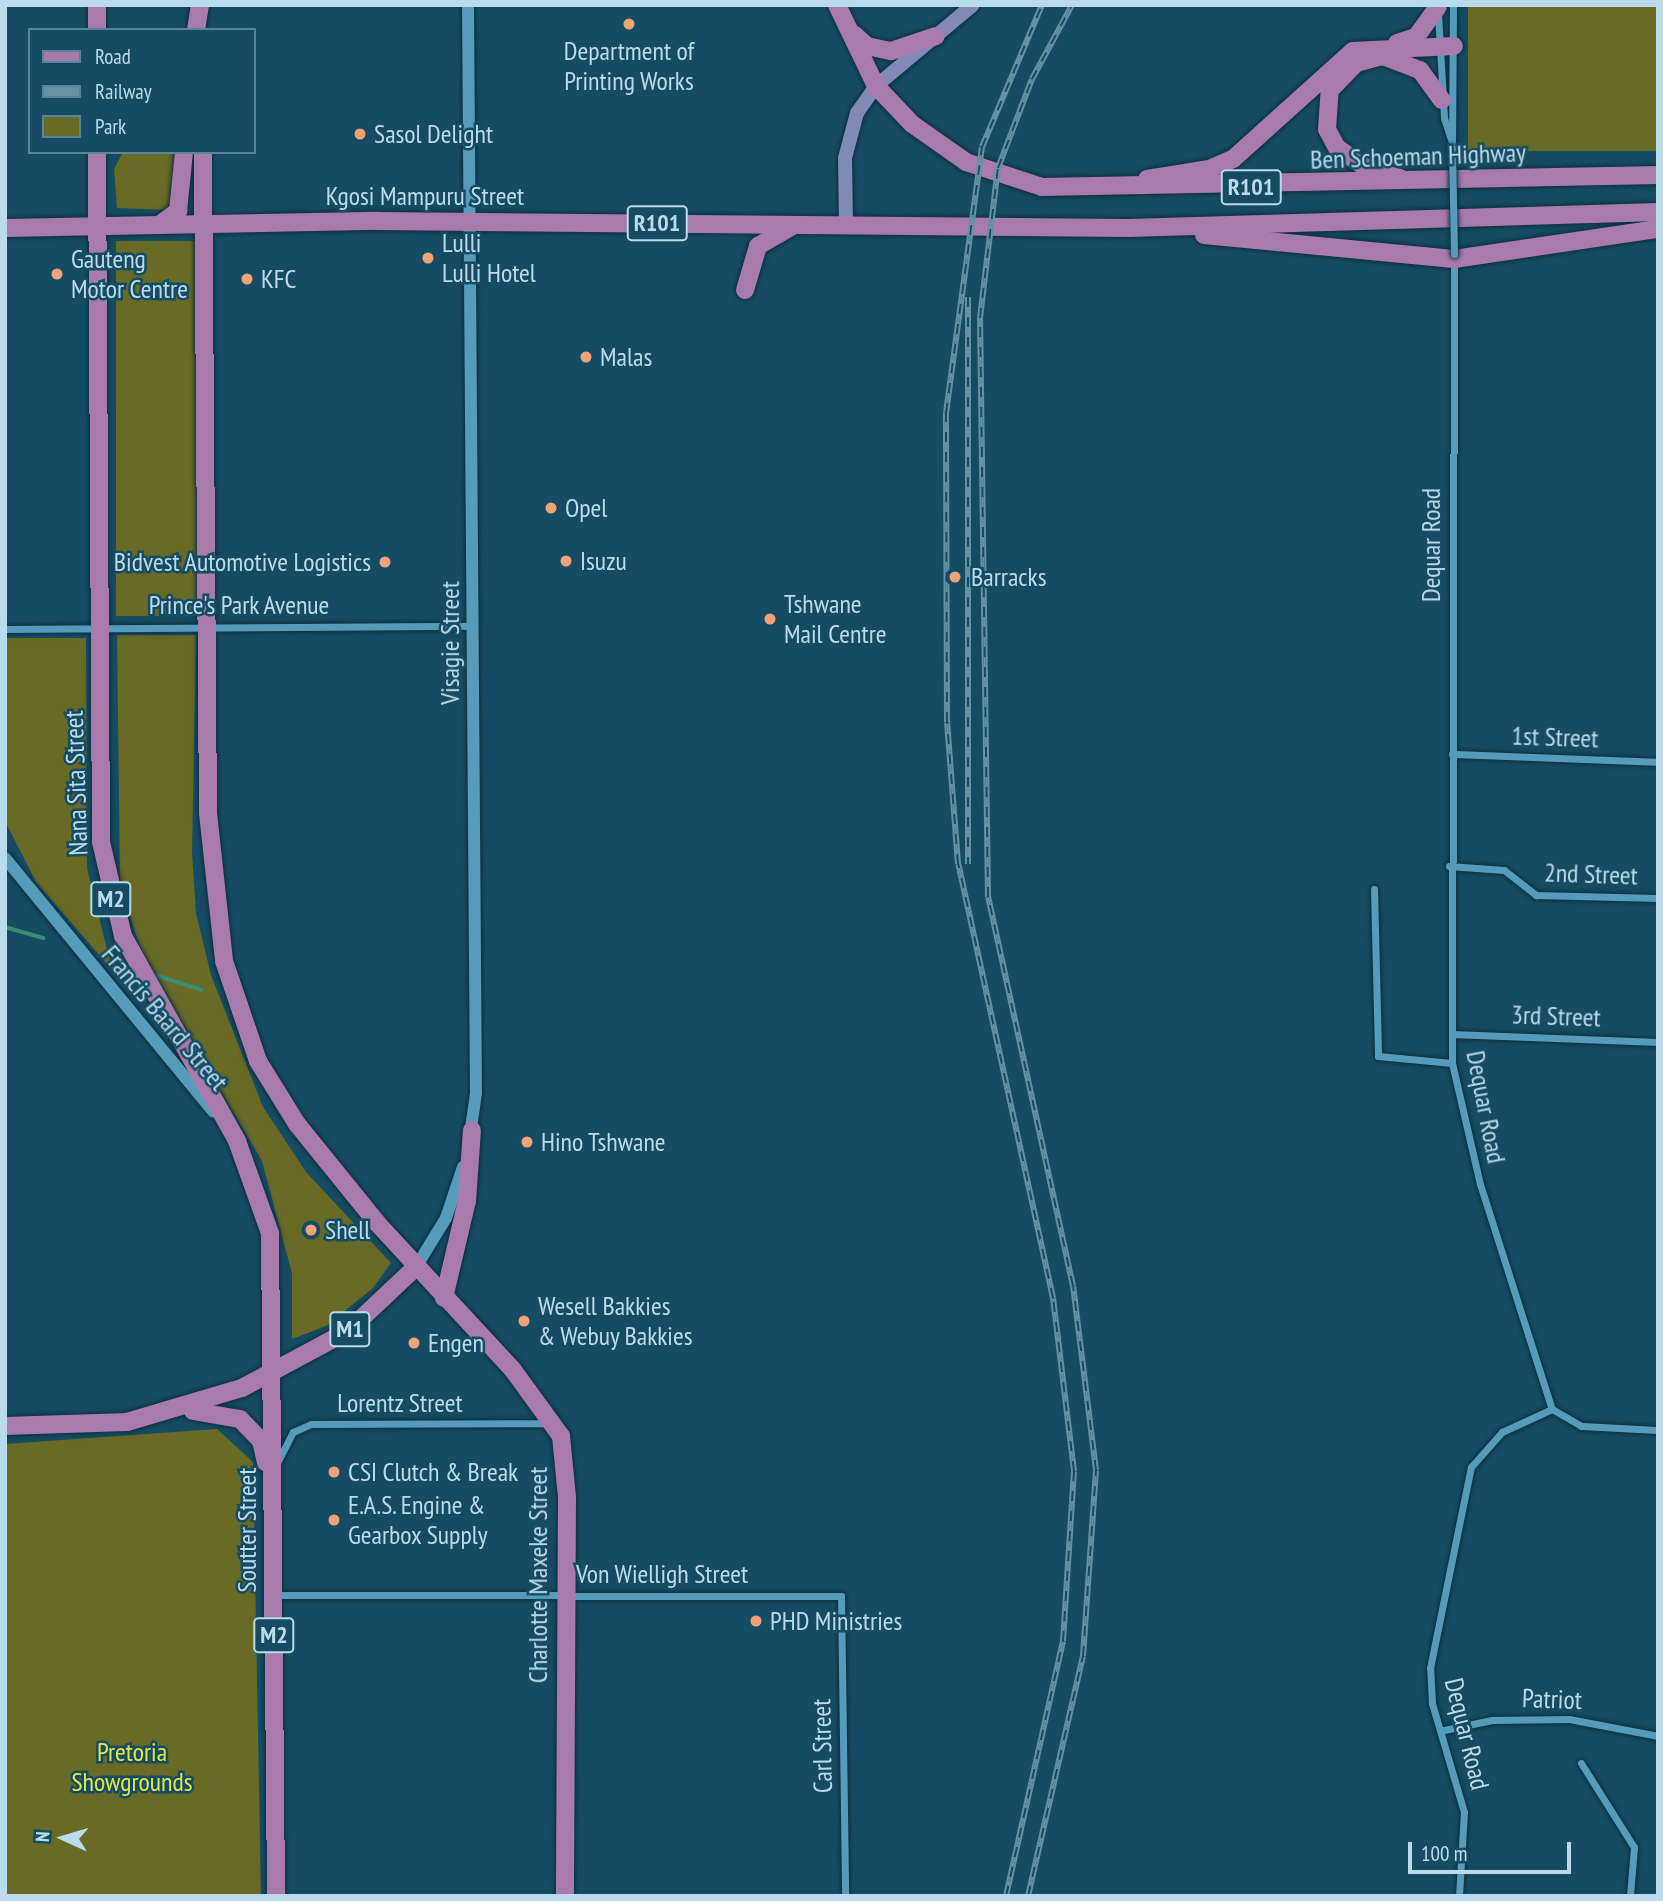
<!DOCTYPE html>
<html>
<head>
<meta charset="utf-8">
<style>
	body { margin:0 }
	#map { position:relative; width:1663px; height:1901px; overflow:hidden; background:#164c63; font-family:"PT Sans Narrow",sans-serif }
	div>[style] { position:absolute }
	.green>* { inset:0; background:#686a25; transform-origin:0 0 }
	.stream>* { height:3.5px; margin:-1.75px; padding:0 1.75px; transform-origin:1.75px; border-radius:1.75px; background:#3c8d75 }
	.roads { filter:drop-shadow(0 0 2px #0b3040) drop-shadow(0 0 2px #0b3040) }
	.minor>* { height:7px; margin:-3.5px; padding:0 3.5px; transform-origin:3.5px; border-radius:3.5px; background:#579bbb }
	.tertiary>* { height:12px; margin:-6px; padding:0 6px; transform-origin:6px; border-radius:6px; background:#579bbb }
	.secondary>* { height:14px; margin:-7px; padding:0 7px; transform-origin:7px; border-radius:7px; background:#808ab4 }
	.primary>* { height:18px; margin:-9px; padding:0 9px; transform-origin:9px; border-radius:9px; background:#a97aac }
	.rail>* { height:6px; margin-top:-3px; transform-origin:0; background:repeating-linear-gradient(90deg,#164c63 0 10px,#6591a5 0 20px); box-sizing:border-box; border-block:2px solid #6591a5 }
	.bridges { filter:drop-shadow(0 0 2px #0b3040) drop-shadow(0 0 2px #0b3040) }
	.minor-bridge>* { height:7px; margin:-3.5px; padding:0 3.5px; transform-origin:3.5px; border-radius:3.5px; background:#579bbb }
	.dots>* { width:19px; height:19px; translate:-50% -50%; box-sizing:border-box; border:4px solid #164c63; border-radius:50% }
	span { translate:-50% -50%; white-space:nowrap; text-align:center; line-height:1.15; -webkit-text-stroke:5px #164c63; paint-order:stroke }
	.shield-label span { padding:2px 5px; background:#164c63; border:2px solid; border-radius:5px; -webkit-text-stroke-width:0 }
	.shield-label { font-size:24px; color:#badbec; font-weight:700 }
	.poi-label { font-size:26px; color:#badbec }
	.left { translate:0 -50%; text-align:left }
	.right { translate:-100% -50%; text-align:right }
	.street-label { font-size:26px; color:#badbec }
	.park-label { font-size:26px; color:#e3e745 }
	.frame { position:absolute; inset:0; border:7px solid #badbec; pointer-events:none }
	.legend { position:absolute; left:28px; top:28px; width:228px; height:126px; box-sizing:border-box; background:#164c63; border:2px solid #58859a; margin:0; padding:9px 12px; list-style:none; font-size:21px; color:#badbec }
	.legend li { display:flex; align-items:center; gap:14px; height:35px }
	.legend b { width:35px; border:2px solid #58859a }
	.north { position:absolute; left:28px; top:1803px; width:70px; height:70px; -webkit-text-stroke:5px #164c63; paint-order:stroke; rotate:274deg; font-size:19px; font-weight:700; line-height:28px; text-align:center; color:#badbec }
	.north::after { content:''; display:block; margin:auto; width:24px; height:32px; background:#badbec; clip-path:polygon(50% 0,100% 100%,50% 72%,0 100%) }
	.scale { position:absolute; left:1408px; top:1842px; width:163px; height:32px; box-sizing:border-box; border:4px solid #badbec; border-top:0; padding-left:9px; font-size:21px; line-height:24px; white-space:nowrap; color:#badbec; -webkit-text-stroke:5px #164c63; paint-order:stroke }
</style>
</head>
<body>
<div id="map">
	<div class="green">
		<div style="left:1468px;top:5px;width:190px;height:146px"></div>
		<div style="clip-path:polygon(123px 152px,177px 152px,169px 210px,117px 208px,114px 169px)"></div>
		<div style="left:116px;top:241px;width:81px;height:375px"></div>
		<div style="clip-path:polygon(117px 635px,196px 635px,192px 853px,196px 913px,211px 975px,263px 1107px,306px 1172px,391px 1263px,373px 1288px,326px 1326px,292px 1339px,292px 1273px,262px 1161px,143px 958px,120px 882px)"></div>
		<div style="clip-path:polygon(5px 638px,86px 638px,87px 868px,112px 970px,36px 882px,5px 821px)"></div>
		<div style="clip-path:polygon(217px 1429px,253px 1462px,261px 1896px,5px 1896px,5px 1444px)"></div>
	</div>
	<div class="stream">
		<div style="left:5px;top:927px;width:40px;rotate:16deg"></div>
		<div style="left:152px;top:974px;width:52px;rotate:17.7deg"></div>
	</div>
	<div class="roads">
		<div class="minor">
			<div style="left:1438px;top:13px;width:105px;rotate:86.7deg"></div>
			<div style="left:1444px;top:118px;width:26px;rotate:72deg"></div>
			<div style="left:1452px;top:148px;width:143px;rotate:-89.6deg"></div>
			<div style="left:1454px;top:258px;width:805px;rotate:90.14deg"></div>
			<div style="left:1452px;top:1063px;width:124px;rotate:77deg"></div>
			<div style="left:1480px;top:1184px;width:236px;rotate:72.3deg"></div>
			<div style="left:1552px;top:1409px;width:34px;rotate:30deg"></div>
			<div style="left:1581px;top:1426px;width:77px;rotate:3deg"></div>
			<div style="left:5px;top:629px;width:467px;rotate:-0.4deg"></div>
			<div style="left:1452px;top:754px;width:206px;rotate:2.2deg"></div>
			<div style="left:1449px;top:866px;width:55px;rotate:4.2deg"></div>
			<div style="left:1504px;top:870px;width:41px;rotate:38deg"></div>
			<div style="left:1536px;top:895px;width:122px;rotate:1.4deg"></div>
			<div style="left:1374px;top:889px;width:167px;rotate:88.6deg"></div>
			<div style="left:1378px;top:1056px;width:74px;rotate:5.4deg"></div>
			<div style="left:1452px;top:1034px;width:206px;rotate:2.2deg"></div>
			<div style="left:277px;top:1463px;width:35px;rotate:-63deg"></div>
			<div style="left:293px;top:1432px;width:20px;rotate:-24deg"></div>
			<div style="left:311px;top:1424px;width:238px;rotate:-0.2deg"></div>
			<div style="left:274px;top:1595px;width:567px;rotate:0.1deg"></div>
			<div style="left:841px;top:1596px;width:300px;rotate:89.2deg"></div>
			<div style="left:1444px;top:1730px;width:49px;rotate:-11.8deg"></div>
			<div style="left:1492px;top:1720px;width:77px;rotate:-0.7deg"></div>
			<div style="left:1569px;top:1719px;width:91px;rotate:10.8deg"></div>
			<div style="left:1581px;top:1763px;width:99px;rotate:57.8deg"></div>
			<div style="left:1634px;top:1847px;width:49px;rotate:94.7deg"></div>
			<div style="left:1459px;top:1896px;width:84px;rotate:-86.6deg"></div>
			<div style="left:1464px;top:1812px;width:114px;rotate:-106.4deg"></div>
			<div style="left:1432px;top:1703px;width:35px;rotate:-93deg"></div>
			<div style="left:1430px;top:1668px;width:205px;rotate:-78.5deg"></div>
			<div style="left:1471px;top:1467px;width:47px;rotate:-48.5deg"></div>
			<div style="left:1502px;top:1432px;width:55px;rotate:-24.7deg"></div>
		</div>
		<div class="tertiary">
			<div style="left:468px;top:5px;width:1088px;rotate:89.58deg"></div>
			<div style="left:476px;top:1093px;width:42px;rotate:98.1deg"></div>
			<div style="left:5px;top:858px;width:328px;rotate:50.6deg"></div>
			<div style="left:416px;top:1267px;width:57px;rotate:-58.5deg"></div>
			<div style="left:446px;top:1218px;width:54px;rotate:-71.6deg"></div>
		</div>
		<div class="secondary">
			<div style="left:846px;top:223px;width:65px;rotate:-90.9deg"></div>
			<div style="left:845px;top:158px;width:47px;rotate:-75.1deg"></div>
			<div style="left:857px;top:113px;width:33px;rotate:-55deg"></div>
			<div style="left:876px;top:86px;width:126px;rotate:-39.9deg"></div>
		</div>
		<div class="primary">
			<div style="left:97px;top:5px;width:25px;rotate:90deg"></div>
			<div style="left:837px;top:5px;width:90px;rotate:64.3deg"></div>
			<div style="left:876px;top:86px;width:52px;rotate:46.5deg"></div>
			<div style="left:912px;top:124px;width:66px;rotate:35.1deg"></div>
			<div style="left:966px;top:162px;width:80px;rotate:18.2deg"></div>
			<div style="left:1042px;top:187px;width:616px;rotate:-1.12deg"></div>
			<div style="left:196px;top:30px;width:25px;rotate:-81deg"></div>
			<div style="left:855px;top:35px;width:16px;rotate:43deg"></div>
			<div style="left:867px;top:46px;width:25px;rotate:12deg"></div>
			<div style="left:891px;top:51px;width:47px;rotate:-18.4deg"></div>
			<div style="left:1397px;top:43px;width:20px;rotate:-18deg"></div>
			<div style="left:1416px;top:37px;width:37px;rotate:-54deg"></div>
			<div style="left:97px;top:152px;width:690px;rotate:89.67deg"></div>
			<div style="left:101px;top:842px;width:97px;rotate:76.8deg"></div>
			<div style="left:123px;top:936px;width:235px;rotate:60.9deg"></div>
			<div style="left:237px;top:1141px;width:98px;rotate:70.3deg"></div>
			<div style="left:270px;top:1233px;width:663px;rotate:89.48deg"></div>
			<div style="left:203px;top:152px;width:661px;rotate:89.57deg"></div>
			<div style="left:208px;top:813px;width:149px;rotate:83.8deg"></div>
			<div style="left:224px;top:961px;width:106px;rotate:71.2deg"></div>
			<div style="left:258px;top:1061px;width:74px;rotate:58.2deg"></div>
			<div style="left:297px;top:1124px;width:129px;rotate:51deg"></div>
			<div style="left:378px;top:1224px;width:199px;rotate:47.2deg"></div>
			<div style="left:513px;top:1370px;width:82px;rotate:54deg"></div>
			<div style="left:561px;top:1436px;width:61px;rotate:84.4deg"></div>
			<div style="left:567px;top:1497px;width:399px;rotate:90.3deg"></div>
			<div style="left:1400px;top:178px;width:32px;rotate:-166deg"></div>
			<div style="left:1369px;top:170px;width:39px;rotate:-145deg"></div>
			<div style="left:1337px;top:148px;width:21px;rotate:-118deg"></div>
			<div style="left:1327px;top:129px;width:39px;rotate:-86deg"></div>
			<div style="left:1330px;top:90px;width:37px;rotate:-46deg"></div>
			<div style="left:1356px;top:63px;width:28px;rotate:-15deg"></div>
			<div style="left:1383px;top:56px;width:40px;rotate:21deg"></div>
			<div style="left:1420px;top:70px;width:37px;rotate:54deg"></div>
			<div style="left:1147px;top:179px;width:63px;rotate:-9.2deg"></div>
			<div style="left:1209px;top:169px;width:26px;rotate:-23deg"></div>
			<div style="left:1233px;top:159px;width:161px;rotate:-42deg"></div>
			<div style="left:1353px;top:51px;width:101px;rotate:-2.8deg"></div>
			<div style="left:159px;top:225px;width:24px;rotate:-36deg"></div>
			<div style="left:178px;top:211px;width:59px;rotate:-84.2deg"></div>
			<div style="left:5px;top:228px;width:373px;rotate:-1.1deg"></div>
			<div style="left:378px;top:221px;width:751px;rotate:0.53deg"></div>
			<div style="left:1129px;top:228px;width:529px;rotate:-1.73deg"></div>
			<div style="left:1204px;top:235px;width:251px;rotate:5.5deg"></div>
			<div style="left:1454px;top:259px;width:206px;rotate:-8.4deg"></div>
			<div style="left:745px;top:290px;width:46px;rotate:-73.5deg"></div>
			<div style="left:758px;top:246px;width:39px;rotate:-30deg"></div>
			<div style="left:444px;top:1298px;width:100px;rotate:-76.7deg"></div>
			<div style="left:467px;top:1201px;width:71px;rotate:-86deg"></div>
			<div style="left:193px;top:1411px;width:48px;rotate:9.7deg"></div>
			<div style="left:240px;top:1419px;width:30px;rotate:46deg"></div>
			<div style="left:261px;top:1441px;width:22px;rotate:77deg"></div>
			<div style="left:5px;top:1426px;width:122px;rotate:-1.9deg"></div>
			<div style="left:127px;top:1422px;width:120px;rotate:-16.5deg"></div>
			<div style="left:242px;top:1388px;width:120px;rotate:-28.3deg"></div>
			<div style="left:348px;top:1331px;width:93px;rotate:-43.3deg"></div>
		</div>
	</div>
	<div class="rail">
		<div style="left:968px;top:297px;width:567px;rotate:90deg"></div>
		<div style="left:1006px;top:1896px;width:261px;rotate:-77.4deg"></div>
		<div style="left:1063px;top:1641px;width:170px;rotate:-86.3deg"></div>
		<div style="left:1074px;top:1471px;width:174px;rotate:-96.9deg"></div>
		<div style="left:1053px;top:1298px;width:444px;rotate:-102.3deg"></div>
		<div style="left:958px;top:864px;width:142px;rotate:-94.4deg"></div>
		<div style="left:947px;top:722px;width:309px;rotate:-90.2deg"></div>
		<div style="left:946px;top:413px;width:268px;rotate:-82.3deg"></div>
		<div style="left:982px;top:147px;width:154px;rotate:-67.1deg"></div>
		<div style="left:1028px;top:1896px;width:246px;rotate:-77.1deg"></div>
		<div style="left:1083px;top:1656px;width:186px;rotate:-86deg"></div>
		<div style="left:1096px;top:1470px;width:185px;rotate:-97.1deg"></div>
		<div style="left:1073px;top:1286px;width:398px;rotate:-102.3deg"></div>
		<div style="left:988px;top:897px;width:579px;rotate:-90.79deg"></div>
		<div style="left:980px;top:318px;width:151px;rotate:-83.2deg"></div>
		<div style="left:998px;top:168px;width:95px;rotate:-69.1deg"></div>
		<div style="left:1032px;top:79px;width:84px;rotate:-61.6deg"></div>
	</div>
	<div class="bridges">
		<div class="minor-bridge">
			<div style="left:1452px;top:148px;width:106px;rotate:88.9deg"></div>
		</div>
	</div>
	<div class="dots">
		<div style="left:629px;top:24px;background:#efa377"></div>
		<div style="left:360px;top:134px;background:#efa377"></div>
		<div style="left:428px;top:258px;background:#efa377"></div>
		<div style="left:57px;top:274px;background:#efa377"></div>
		<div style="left:247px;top:279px;background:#efa377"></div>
		<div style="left:586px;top:357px;background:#efa377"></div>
		<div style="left:551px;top:508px;background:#efa377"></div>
		<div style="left:566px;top:561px;background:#efa377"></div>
		<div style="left:385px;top:562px;background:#efa377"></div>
		<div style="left:955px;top:577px;background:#efa377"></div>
		<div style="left:770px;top:619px;background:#efa377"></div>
		<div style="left:527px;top:1142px;background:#efa377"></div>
		<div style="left:311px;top:1230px;background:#efa377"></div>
		<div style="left:524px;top:1321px;background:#efa377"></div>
		<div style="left:414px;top:1343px;background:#efa377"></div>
		<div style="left:334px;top:1472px;background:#efa377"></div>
		<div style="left:334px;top:1520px;background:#efa377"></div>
		<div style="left:756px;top:1621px;background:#efa377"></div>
	</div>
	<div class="shield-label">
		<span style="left:1251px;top:187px">R101</span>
		<span style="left:657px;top:223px">R101</span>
		<span style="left:111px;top:899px">M2</span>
		<span style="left:350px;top:1329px">M1</span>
		<span style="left:274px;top:1635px">M2</span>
	</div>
	<div class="poi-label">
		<span style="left:629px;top:66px">Department of<br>Printing Works</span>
		<span class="left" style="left:374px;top:134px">Sasol Delight</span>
		<span class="left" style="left:442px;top:258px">Lulli<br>Lulli Hotel</span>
		<span class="left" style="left:71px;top:274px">Gauteng<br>Motor Centre</span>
		<span class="left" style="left:261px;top:279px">KFC</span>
		<span class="left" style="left:600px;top:357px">Malas</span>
		<span class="left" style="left:565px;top:508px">Opel</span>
		<span class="left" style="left:580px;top:561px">Isuzu</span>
		<span class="right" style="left:371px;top:562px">Bidvest Automotive Logistics</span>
		<span class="left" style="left:971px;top:577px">Barracks</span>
		<span class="left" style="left:784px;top:619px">Tshwane<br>Mail Centre</span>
		<span class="left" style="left:541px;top:1142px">Hino Tshwane</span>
		<span class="left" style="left:325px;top:1230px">Shell</span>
		<span class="left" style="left:538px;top:1321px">Wesell Bakkies<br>&amp; Webuy Bakkies</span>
		<span class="left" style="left:428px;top:1343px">Engen</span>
		<span class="left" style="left:348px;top:1472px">CSI Clutch &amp; Break</span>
		<span class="left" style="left:348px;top:1520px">E.A.S. Engine &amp;<br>Gearbox Supply</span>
		<span class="left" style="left:770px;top:1621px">PHD Ministries</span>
	</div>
	<div class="street-label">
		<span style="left:1418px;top:156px;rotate:-2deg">Ben Schoeman Highway</span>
		<span style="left:425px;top:196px">Kgosi Mampuru Street</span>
		<span style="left:1431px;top:545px;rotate:-90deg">Dequar Road</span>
		<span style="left:239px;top:605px">Prince's Park Avenue</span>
		<span style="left:450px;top:643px;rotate:-90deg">Visagie Street</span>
		<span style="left:1555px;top:737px;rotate:2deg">1st Street</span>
		<span style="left:76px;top:783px;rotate:-92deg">Nana Sita Street</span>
		<span style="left:1591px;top:874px;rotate:2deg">2nd Street</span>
		<span style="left:1556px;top:1016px;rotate:2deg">3rd Street</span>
		<span style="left:165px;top:1018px;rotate:50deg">Francis Baard Street</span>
		<span style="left:1486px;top:1107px;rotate:79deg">Dequar Road</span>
		<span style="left:400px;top:1403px">Lorentz Street</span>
		<span style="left:247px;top:1530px;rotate:-90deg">Soutter Street</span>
		<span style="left:662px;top:1574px">Von Wielligh Street</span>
		<span style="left:538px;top:1575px;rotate:-90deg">Charlotte Maxeke Street</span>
		<span style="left:1552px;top:1699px;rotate:2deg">Patriot</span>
		<span style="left:1467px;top:1734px;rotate:76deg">Dequar Road</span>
		<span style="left:822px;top:1746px;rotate:-91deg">Carl Street</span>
	</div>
	<div class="park-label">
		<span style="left:132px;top:1767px">Pretoria<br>Showgrounds</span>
	</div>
	<div class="frame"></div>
	<ul class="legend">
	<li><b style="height:9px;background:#a97aac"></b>Road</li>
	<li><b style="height:9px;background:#6591a5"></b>Railway</li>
	<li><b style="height:19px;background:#686a25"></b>Park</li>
	</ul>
	<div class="north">N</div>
	<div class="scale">100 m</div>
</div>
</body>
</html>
